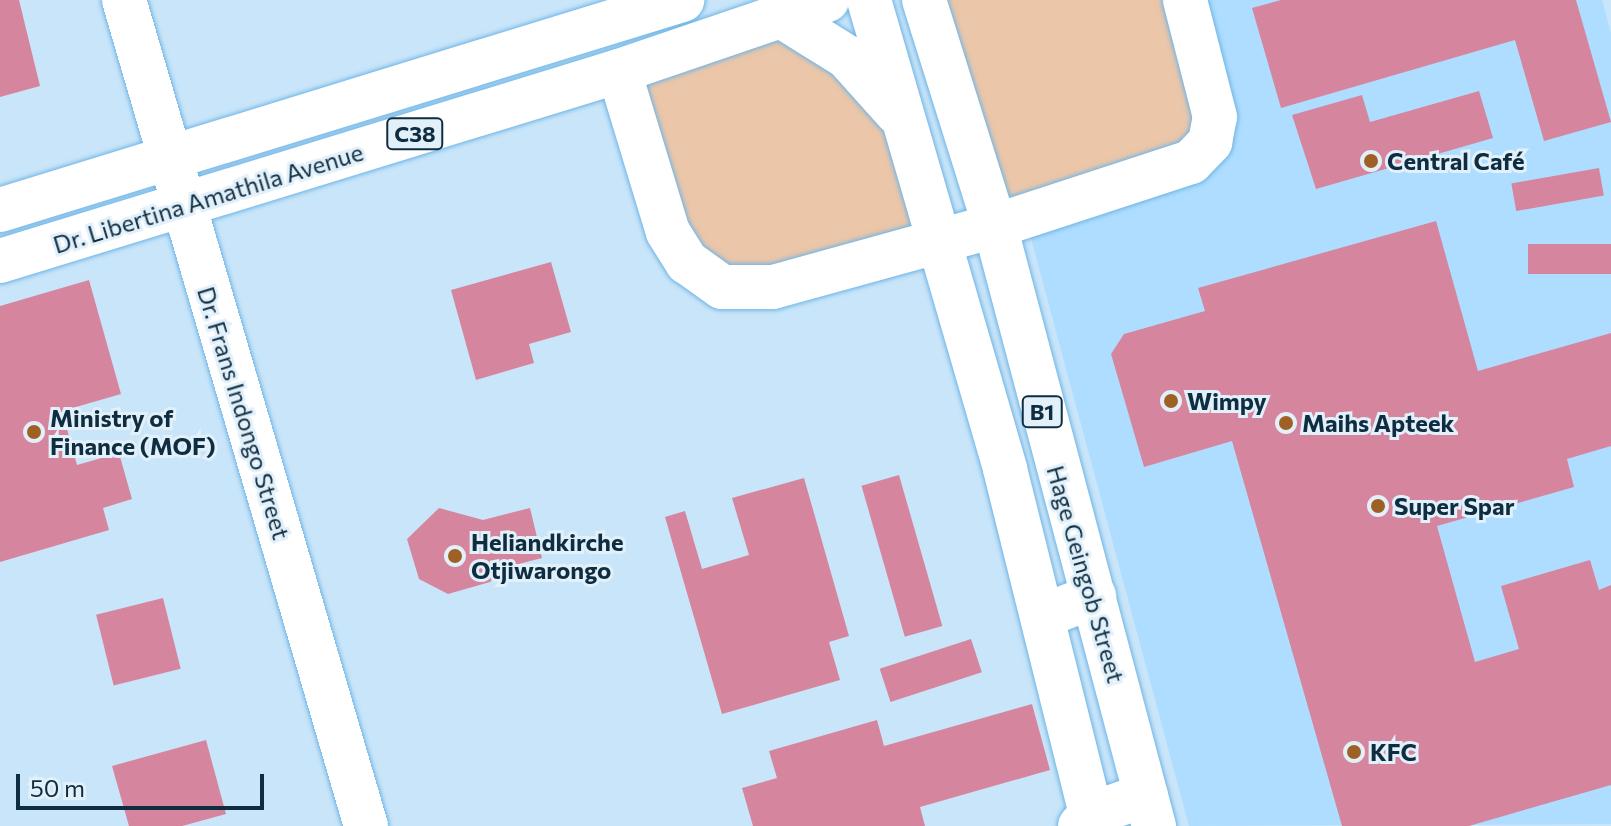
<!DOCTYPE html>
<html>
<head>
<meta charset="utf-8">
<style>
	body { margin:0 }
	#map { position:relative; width:1611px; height:826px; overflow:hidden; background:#c9e5f9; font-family:Commissioner,sans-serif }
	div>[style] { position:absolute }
	.built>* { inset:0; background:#afddff }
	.green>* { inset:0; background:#ebc6a9 }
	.building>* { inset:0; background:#d5869e; transform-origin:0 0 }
	.roads { filter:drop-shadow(0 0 2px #6fb5e6) drop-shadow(0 0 2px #6fb5e6) }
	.minor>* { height:44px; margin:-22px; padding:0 22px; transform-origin:22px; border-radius:22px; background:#fff }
	.major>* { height:44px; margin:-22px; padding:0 22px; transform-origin:22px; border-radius:22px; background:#fff }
	.highway>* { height:44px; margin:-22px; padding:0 22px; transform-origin:22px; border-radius:22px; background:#fff }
	.dots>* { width:22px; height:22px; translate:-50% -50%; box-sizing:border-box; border:4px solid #e2f0fa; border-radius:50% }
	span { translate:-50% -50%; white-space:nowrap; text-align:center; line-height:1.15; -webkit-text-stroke:6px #e2f0fa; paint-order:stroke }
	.shield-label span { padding:2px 6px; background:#e2f0fa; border:2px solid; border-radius:6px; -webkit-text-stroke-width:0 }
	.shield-label { font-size:22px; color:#0f2d41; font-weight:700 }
	.poi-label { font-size:24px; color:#0f2d41; font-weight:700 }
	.left { translate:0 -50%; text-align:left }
	.street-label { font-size:24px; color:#0f2d41 }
	.scale { position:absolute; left:16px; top:774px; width:248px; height:36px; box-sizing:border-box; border:4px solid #0f2d41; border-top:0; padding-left:10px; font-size:24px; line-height:28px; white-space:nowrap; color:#0f2d41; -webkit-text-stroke:6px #e2f0fa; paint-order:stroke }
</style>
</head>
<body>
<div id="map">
	<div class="built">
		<div style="clip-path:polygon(1185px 0,1602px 0,1611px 33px,1611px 824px,1189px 826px,1025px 216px)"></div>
	</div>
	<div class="green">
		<div style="clip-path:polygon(924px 0,1185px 0,1210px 142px,995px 226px)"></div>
		<div style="clip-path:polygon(778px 14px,882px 93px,937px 241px,773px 287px,687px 262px,619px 71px)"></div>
	</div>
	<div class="building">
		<div style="clip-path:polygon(0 0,19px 0,40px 86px,0 97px)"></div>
		<div style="clip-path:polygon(1281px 0,1576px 0,1611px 122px,1544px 141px,1515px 40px,1281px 108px,1252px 8px)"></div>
		<div style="clip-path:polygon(1479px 91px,1493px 138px,1316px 189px,1292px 115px,1362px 95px,1370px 122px)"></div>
		<div style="left:1599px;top:168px;width:28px;height:89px;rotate:80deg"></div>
		<div style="clip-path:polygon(1436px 221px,1478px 371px,1611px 333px,1611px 446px,1567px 459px,1574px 487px,1437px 526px,1475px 662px,1519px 649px,1501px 586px,1590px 560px,1599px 590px,1611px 585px,1611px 785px,1469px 826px,1342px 826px,1232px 441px,1144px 467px,1111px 354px,1124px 334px,1205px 311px,1198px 288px)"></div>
		<div style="left:1611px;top:244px;width:30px;height:83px;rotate:90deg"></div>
		<div style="clip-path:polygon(551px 262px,571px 332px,529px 344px,534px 363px,476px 380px,451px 290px)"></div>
		<div style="clip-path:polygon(89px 280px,121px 394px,62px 411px,77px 465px,119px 453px,132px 499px,103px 508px,109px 530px,0 562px,0 306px)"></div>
		<div style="left:899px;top:475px;width:157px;height:39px;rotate:74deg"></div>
		<div style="clip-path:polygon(804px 478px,849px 636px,829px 642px,840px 680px,722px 714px,665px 517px,685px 511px,702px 569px,749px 555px,732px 498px)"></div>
		<div style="clip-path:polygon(439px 508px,483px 520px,530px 508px,542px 558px,503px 568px,490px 582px,448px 594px,419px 579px,407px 539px)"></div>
		<div style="left:163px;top:598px;width:73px;height:69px;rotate:76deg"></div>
		<div style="left:971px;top:639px;width:35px;height:96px;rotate:72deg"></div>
		<div style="clip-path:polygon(1032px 704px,1050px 770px,920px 807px,925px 826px,753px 826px,742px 788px,777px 778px,769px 751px,877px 720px,884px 746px)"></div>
		<div style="clip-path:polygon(206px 740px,226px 814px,182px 826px,129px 826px,112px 766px)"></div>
	</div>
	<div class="roads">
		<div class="minor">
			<div style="left:124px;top:0;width:861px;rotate:73.67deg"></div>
			<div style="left:619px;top:71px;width:168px;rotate:73.1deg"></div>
			<div style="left:668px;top:232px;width:36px;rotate:58deg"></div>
			<div style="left:687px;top:262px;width:43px;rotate:35.5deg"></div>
			<div style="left:722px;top:287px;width:51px"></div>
			<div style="left:773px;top:287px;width:230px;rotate:-15.4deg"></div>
			<div style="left:995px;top:226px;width:206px;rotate:-18.1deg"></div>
			<div style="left:1191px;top:162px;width:28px;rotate:-46deg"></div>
			<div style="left:1210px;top:142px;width:25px;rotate:-79deg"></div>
			<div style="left:1215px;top:117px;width:121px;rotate:-104.4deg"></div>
			<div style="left:1043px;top:616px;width:55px;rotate:-21.4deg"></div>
			<div style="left:1080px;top:826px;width:16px;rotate:-47deg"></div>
			<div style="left:1091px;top:814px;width:58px;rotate:-19.1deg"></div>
		</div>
		<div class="major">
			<div style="left:0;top:210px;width:714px;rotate:-17.11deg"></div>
			<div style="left:0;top:261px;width:648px;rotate:-17.06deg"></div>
			<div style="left:619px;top:71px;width:220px;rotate:-18.8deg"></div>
		</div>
		<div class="highway">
			<div style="left:869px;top:0;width:488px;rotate:73.8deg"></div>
			<div style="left:1005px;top:469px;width:368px;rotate:76deg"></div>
			<div style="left:924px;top:0;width:237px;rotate:72.6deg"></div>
			<div style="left:995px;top:226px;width:621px;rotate:75.16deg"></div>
			<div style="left:778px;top:14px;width:81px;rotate:31.9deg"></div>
			<div style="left:847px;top:57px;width:75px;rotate:48.2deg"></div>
		</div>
	</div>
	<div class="dots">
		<div style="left:1371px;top:161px;background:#9e6025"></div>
		<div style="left:1171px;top:401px;background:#9e6025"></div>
		<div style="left:1286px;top:423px;background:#9e6025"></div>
		<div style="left:34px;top:432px;background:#9e6025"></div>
		<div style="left:1378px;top:506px;background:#9e6025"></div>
		<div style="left:455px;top:556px;background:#9e6025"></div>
		<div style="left:1354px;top:752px;background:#9e6025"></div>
	</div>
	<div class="shield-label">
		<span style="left:415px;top:134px">C38</span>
		<span style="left:1042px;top:412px">B1</span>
	</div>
	<div class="poi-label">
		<span class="left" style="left:1387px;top:161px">Central Café</span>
		<span class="left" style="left:1187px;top:401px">Wimpy</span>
		<span class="left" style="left:50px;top:432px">Ministry of<br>Finance (MOF)</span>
		<span class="left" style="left:1302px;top:423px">Maihs Apteek</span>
		<span class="left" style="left:1394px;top:506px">Super Spar</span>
		<span class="left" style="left:471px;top:556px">Heliandkirche<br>Otjiwarongo</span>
		<span class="left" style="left:1370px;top:752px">KFC</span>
	</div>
	<div class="street-label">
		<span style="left:208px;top:198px;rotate:-17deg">Dr. Libertina Amathila Avenue</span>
		<span style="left:244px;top:413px;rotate:73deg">Dr. Frans Indongo Street</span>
		<span style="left:1086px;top:574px;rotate:74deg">Hage Geingob Street</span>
	</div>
	<div class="scale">50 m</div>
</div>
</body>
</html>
